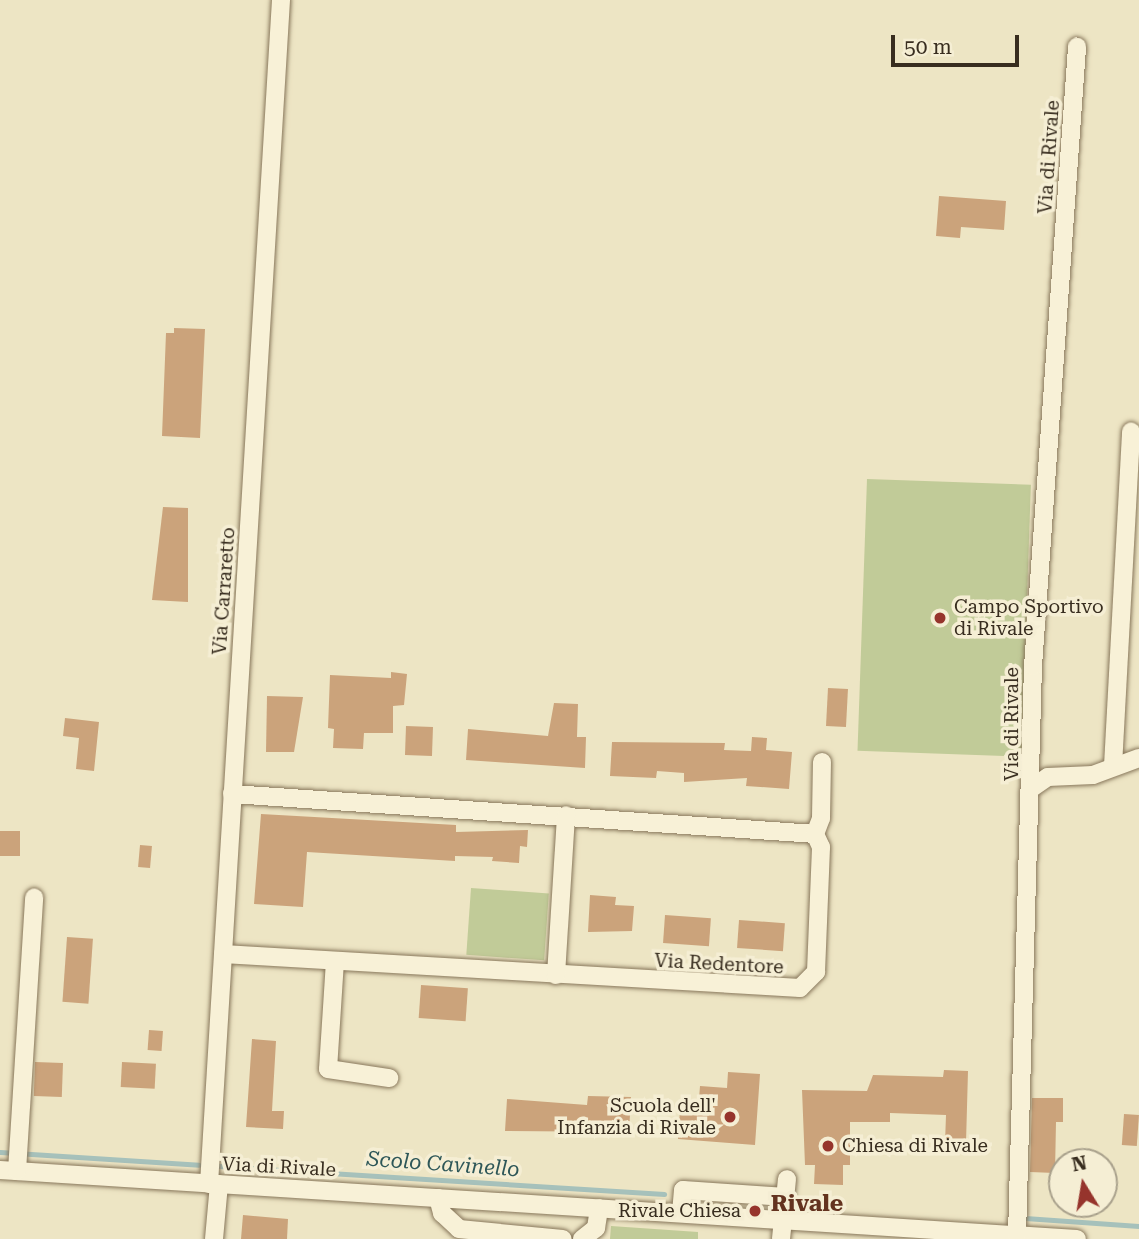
<!DOCTYPE html>
<html>
<head>
<meta charset="utf-8">
<style>
	body { margin:0 }
	#map { position:relative; width:1139px; height:1239px; overflow:hidden; background:#ede5c4; font-family:"Roboto Serif",serif }
	div>[style] { position:absolute }
	.green>* { inset:0; background:#c1cb98; transform-origin:0 0 }
	.stream>* { height:5px; margin:-2.5px; padding:0 2.5px; transform-origin:2.5px; border-radius:2.5px; background:#a6c1bb }
	.building>* { inset:0; background:#cba37b; transform-origin:0 0 }
	.roads { filter:drop-shadow(0 0 2px #88775b) drop-shadow(0 0 2px #88775b) }
	.minor>* { height:18px; margin:-9px; padding:0 9px; transform-origin:9px; border-radius:9px; background:#f8f1d7 }
	.dots>* { width:19px; height:19px; translate:-50% -50%; box-sizing:border-box; border:4px solid #f5eed4; border-radius:50% }
	span { translate:-50% -50%; white-space:nowrap; text-align:center; line-height:1.15; -webkit-text-stroke:7px #f5eed4; paint-order:stroke }
	.street-label { font-size:19px; color:#382d1f }
	.poi-label { font-size:19px; color:#382d1f }
	.left { translate:0 -50%; text-align:left }
	.right { translate:-100% -50%; text-align:right }
	.water-label { font-size:21px; color:#2e5758; font-style:italic }
	.quarter-label { font-size:23px; color:#64331f; font-weight:700 }
	.north { position:absolute; left:1048px; top:1148px; width:70px; height:70px; box-sizing:border-box; background:#f5eed4; border:2px solid #a9a18c; border-radius:50%; rotate:349deg; font-size:19px; font-weight:700; line-height:28px; text-align:center; color:#382d1f }
	.north::after { content:''; display:block; margin:auto; width:24px; height:32px; background:#96342c; clip-path:polygon(50% 0,100% 100%,50% 72%,0 100%) }
	.scale { position:absolute; left:891px; top:35px; width:128px; height:32px; box-sizing:border-box; border:4px solid #382d1f; border-top:0; padding-left:9px; font-size:21px; line-height:24px; white-space:nowrap; color:#382d1f; -webkit-text-stroke:5px #f5eed4; paint-order:stroke }
</style>
</head>
<body>
<div id="map">
	<div class="green">
		<div style="left:867px;top:479px;width:164px;height:272px;rotate:2deg"></div>
		<div style="left:471px;top:888px;width:78px;height:67px;rotate:4deg"></div>
		<div style="clip-path:polygon(611px 1226px,698px 1232px,698px 1239px,610px 1239px)"></div>
	</div>
	<div class="stream">
		<div style="left:0;top:1152px;width:199px;rotate:3.7deg"></div>
		<div style="left:219px;top:1166px;width:446px;rotate:3.6deg"></div>
		<div style="left:1025px;top:1218px;width:114px;rotate:4deg"></div>
	</div>
	<div class="building">
		<div style="clip-path:polygon(939px 196px,1006px 201px,1004px 230px,961px 227px,960px 238px,936px 236px)"></div>
		<div style="clip-path:polygon(174px 328px,205px 329px,200px 438px,162px 436px,166px 333px,174px 333px)"></div>
		<div style="clip-path:polygon(163px 507px,188px 508px,188px 602px,152px 600px)"></div>
		<div style="clip-path:polygon(391px 672px,407px 674px,404px 705px,393px 706px,393px 733px,364px 733px,363px 749px,333px 748px,334px 729px,328px 728px,330px 675px,391px 678px)"></div>
		<div style="left:828px;top:688px;width:20px;height:38px;rotate:3deg"></div>
		<div style="clip-path:polygon(267px 696px,303px 697px,294px 752px,266px 752px)"></div>
		<div style="clip-path:polygon(554px 703px,578px 704px,577px 737px,586px 737px,585px 768px,466px 760px,468px 729px,548px 736px)"></div>
		<div style="clip-path:polygon(65px 718px,99px 722px,94px 771px,76px 769px,79px 738px,63px 736px)"></div>
		<div style="left:406px;top:726px;width:27px;height:29px;rotate:2deg"></div>
		<div style="clip-path:polygon(752px 737px,767px 738px,766px 750px,792px 752px,789px 789px,746px 786px,747px 778px,684px 782px,684px 773px,657px 771px,656px 778px,610px 776px,612px 742px,725px 743px,724px 750px,751px 751px)"></div>
		<div style="clip-path:polygon(261px 814px,456px 825px,456px 832px,528px 830px,527px 847px,520px 846px,519px 863px,492px 861px,493px 857px,455px 856px,455px 861px,307px 852px,303px 907px,254px 904px)"></div>
		<div style="left:0;top:831px;width:20px;height:25px"></div>
		<div style="left:140px;top:845px;width:12px;height:22px;rotate:5deg"></div>
		<div style="clip-path:polygon(590px 895px,616px 897px,615px 905px,634px 906px,632px 931px,588px 932px)"></div>
		<div style="left:665px;top:915px;width:46px;height:28px;rotate:4deg"></div>
		<div style="left:739px;top:920px;width:46px;height:28px;rotate:4deg"></div>
		<div style="left:67px;top:937px;width:26px;height:65px;rotate:4deg"></div>
		<div style="left:421px;top:985px;width:47px;height:33px;rotate:4deg"></div>
		<div style="left:149px;top:1030px;width:14px;height:20px;rotate:4deg"></div>
		<div style="clip-path:polygon(252px 1039px,276px 1041px,272px 1111px,284px 1111px,283px 1129px,246px 1127px)"></div>
		<div style="left:35px;top:1062px;width:28px;height:34px;rotate:2deg"></div>
		<div style="left:122px;top:1062px;width:34px;height:25px;rotate:3deg"></div>
		<div style="clip-path:polygon(944px 1070px,968px 1071px,966px 1143px,945px 1143px,946px 1115px,890px 1113px,890px 1122px,850px 1122px,850px 1165px,843px 1165px,843px 1185px,814px 1184px,815px 1165px,805px 1165px,802px 1090px,867px 1091px,873px 1075px,943px 1077px)"></div>
		<div style="clip-path:polygon(728px 1072px,760px 1074px,755px 1145px,678px 1139px,680px 1110px,698px 1111px,700px 1086px,727px 1088px)"></div>
		<div style="clip-path:polygon(588px 1096px,631px 1097px,629px 1132px,505px 1131px,507px 1099px,587px 1105px)"></div>
		<div style="clip-path:polygon(1032px 1098px,1063px 1098px,1063px 1122px,1056px 1122px,1055px 1173px,1030px 1172px)"></div>
		<div style="left:1124px;top:1114px;width:15px;height:31px;rotate:4deg"></div>
		<div style="clip-path:polygon(243px 1215px,288px 1219px,287px 1239px,241px 1239px)"></div>
	</div>
	<div class="roads">
		<div class="minor">
			<div style="left:1113px;top:766px;width:335px;rotate:-86.9deg"></div>
			<div style="left:1032px;top:788px;width:19px;rotate:-35deg"></div>
			<div style="left:1048px;top:777px;width:45px;rotate:-2.5deg"></div>
			<div style="left:1093px;top:775px;width:49px;rotate:-20.3deg"></div>
			<div style="left:232px;top:794px;width:584px;rotate:3.92deg"></div>
			<div style="left:223px;top:954px;width:578px;rotate:3.37deg"></div>
			<div style="left:800px;top:988px;width:23px;rotate:-45deg"></div>
			<div style="left:816px;top:972px;width:125px;rotate:-87.7deg"></div>
			<div style="left:821px;top:847px;width:14px;rotate:-115deg"></div>
			<div style="left:815px;top:834px;width:17px;rotate:-69deg"></div>
			<div style="left:821px;top:818px;width:56px;rotate:-89deg"></div>
			<div style="left:335px;top:961px;width:108px;rotate:93.7deg"></div>
			<div style="left:328px;top:1069px;width:62px;rotate:8.4deg"></div>
			<div style="left:556px;top:975px;width:160px;rotate:-86.4deg"></div>
			<div style="left:0;top:1170px;width:1079px;rotate:3.67deg"></div>
			<div style="left:17px;top:1171px;width:274px;rotate:-86.4deg"></div>
			<div style="left:209px;top:1184px;width:1186px;rotate:-86.52deg"></div>
			<div style="left:438px;top:1198px;width:16px;rotate:75deg"></div>
			<div style="left:442px;top:1213px;width:23px;rotate:43deg"></div>
			<div style="left:459px;top:1229px;width:104px;rotate:5.5deg"></div>
			<div style="left:681px;top:1213px;width:23px;rotate:-85deg"></div>
			<div style="left:683px;top:1190px;width:103px;rotate:3.9deg"></div>
			<div style="left:1017px;top:1235px;width:569px;rotate:-88.39deg"></div>
			<div style="left:1033px;top:666px;width:621px;rotate:-85.93deg"></div>
			<div style="left:214px;top:1239px;width:55px;rotate:-84.8deg"></div>
			<div style="left:582px;top:1239px;width:18px;rotate:-38deg"></div>
			<div style="left:596px;top:1228px;width:20px;rotate:-81deg"></div>
			<div style="left:781px;top:1239px;width:60px;rotate:-84.3deg"></div>
		</div>
	</div>
	<div class="dots">
		<div style="left:940px;top:618px;background:#96342c"></div>
		<div style="left:730px;top:1117px;background:#96342c"></div>
		<div style="left:828px;top:1146px;background:#96342c"></div>
		<div style="left:755px;top:1211px;background:#96342c"></div>
	</div>
	<div class="street-label">
		<span style="left:1049px;top:157px;rotate:-86deg">Via di Rivale</span>
		<span style="left:224px;top:591px;rotate:-86deg">Via Carraretto</span>
		<span style="left:1012px;top:724px;rotate:-90deg">Via di Rivale</span>
		<span style="left:719px;top:964px;rotate:3deg">Via Redentore</span>
		<span style="left:279px;top:1167px;rotate:3deg">Via di Rivale</span>
	</div>
	<div class="poi-label">
		<span class="left" style="left:954px;top:618px">Campo Sportivo<br>di Rivale</span>
		<span class="right" style="left:716px;top:1117px">Scuola dell'<br>Infanzia di Rivale</span>
		<span class="left" style="left:842px;top:1146px">Chiesa di Rivale</span>
		<span class="right" style="left:741px;top:1211px">Rivale Chiesa</span>
	</div>
	<div class="water-label">
		<span style="left:443px;top:1164px;rotate:4deg">Scolo Cavinello</span>
	</div>
	<div class="quarter-label">
		<span style="left:807px;top:1204px">Rivale</span>
	</div>
	<div class="north">N</div>
	<div class="scale">50 m</div>
</div>
</body>
</html>
